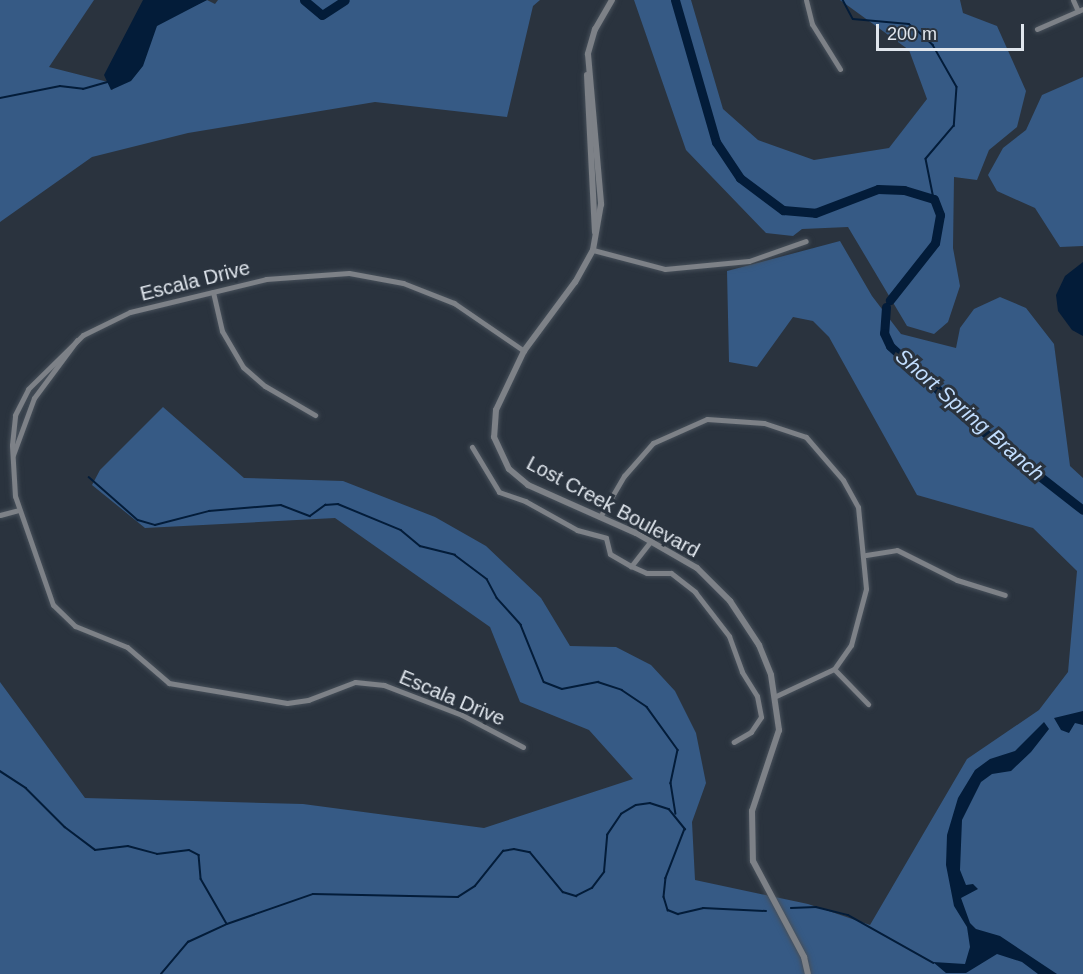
<!DOCTYPE html>
<html>
<head>
<meta charset="utf-8">
<style>
	body { margin:0 }
	#map { position:relative; width:1083px; height:974px; overflow:hidden; background:#2a333e; font-family:Helvetica,sans-serif }
	div>[style] { position:absolute }
	.green>* { inset:0; background:#365a85 }
	.water>* { inset:0; background:#031c39 }
	.stream>* { height:1.5px; margin:-0.75px; padding:0 0.75px; transform-origin:0.75px; border-radius:0.75px; background:#031c39 }
	.river>* { height:9px; margin:-4.5px; padding:0 4.5px; transform-origin:4.5px; border-radius:4.5px; background:#031c39 }
	.roads { filter:drop-shadow(0 0 2px #47505a) drop-shadow(0 0 2px #47505a) }
	.minor>* { height:5px; margin:-2.5px; padding:0 2.5px; transform-origin:2.5px; border-radius:2.5px; background:#7d8187 }
	.tertiary>* { height:6px; margin:-3px; padding:0 3px; transform-origin:3px; border-radius:3px; background:#7d8187 }
	span { translate:-50% -50%; white-space:nowrap; text-align:center; line-height:1.15; -webkit-text-stroke:6px #2a333e; paint-order:stroke }
	.street-label { font-size:20px; color:#e0e6ed }
	.water-label { font-size:21px; color:#c1ddfe; font-style:italic }
	.scale { position:absolute; left:876px; top:24px; width:148px; height:27px; box-sizing:border-box; border:3px solid #e0e6ed; border-top:0; padding-left:8px; font-size:18px; line-height:21px; white-space:nowrap; color:#e0e6ed; -webkit-text-stroke:4px #2a333e; paint-order:stroke }
</style>
</head>
<body>
<div id="map">
	<div class="green">
		<div style="clip-path:polygon(0 0,94px 0,49px 67px,108px 82px,112px 90px,155px 24px,207px 0,215px 4px,218px 0,540px 0,533px 6px,507px 117px,375px 102px,188px 133px,92px 157px,0 222px)"></div>
		<div style="clip-path:polygon(634px 0,691px 0,723px 109px,758px 140px,814px 160px,889px 148px,927px 99px,909px 50px,840px 0,960px 0,963px 13px,997px 26px,1026px 91px,1017px 127px,989px 150px,977px 180px,954px 177px,953px 248px,960px 286px,948px 322px,934px 334px,907px 326px,848px 227px,802px 229px,793px 236px,766px 233px,686px 150px)"></div>
		<div style="clip-path:polygon(1083px 77px,1083px 246px,1060px 247px,1035px 208px,997px 191px,988px 175px,1003px 148px,1026px 130px,1042px 95px)"></div>
		<div style="clip-path:polygon(840px 241px,872px 296px,901px 334px,956px 348px,960px 328px,974px 309px,1000px 297px,1026px 308px,1054px 344px,1070px 466px,1083px 478px,1083px 974px,0 974px,0 682px,85px 798px,303px 804px,484px 828px,633px 779px,589px 730px,520px 702px,490px 627px,335px 518px,145px 528px,92px 485px,100px 470px,163px 407px,244px 478px,343px 481px,435px 517px,486px 546px,541px 598px,570px 646px,616px 647px,651px 665px,675px 691px,696px 733px,706px 783px,692px 822px,695px 880px,808px 904px,870px 925px,967px 759px,1039px 710px,1068px 672px,1077px 571px,1033px 528px,917px 495px,829px 337px,813px 321px,793px 317px,757px 367px,729px 362px,727px 271px)"></div>
	</div>
	<div class="water">
		<div style="clip-path:polygon(143px 0,207px 0,157px 26px,143px 66px,131px 81px,111px 90px,104px 75px)"></div>
		<div style="clip-path:polygon(1083px 262px,1083px 336px,1072px 330px,1058px 311px,1056px 295px,1065px 276px)"></div>
		<div style="clip-path:polygon(1083px 711px,1083px 725px,1075px 723px,1069px 733px,1061px 730px,1054px 718px)"></div>
		<div style="clip-path:polygon(1044px 722px,1049px 729px,1031px 752px,1011px 771px,992px 774px,981px 782px,962px 820px,960px 870px,966px 885px,973px 884px,978px 889px,961px 898px,970px 923px,976px 929px,1000px 936px,1057px 974px,1038px 974px,1022px 962px,997px 954px,966px 973px,946px 973px,933px 962px,965px 964px,970px 947px,967px 927px,954px 906px,946px 865px,947px 835px,958px 798px,975px 770px,990px 759px,1015px 751px)"></div>
	</div>
	<div class="stream">
		<div style="left:843px;top:0;width:21px;rotate:62deg"></div>
		<div style="left:853px;top:19px;width:56px;rotate:5.1deg"></div>
		<div style="left:909px;top:24px;width:10px;rotate:37deg"></div>
		<div style="left:917px;top:30px;width:22px;rotate:43deg"></div>
		<div style="left:933px;top:45px;width:48px;rotate:60.3deg"></div>
		<div style="left:957px;top:87px;width:39px;rotate:94deg"></div>
		<div style="left:954px;top:126px;width:43px;rotate:130.3deg"></div>
		<div style="left:926px;top:159px;width:41px;rotate:78.7deg"></div>
		<div style="left:0;top:98px;width:61px;rotate:-11.3deg"></div>
		<div style="left:60px;top:86px;width:23px;rotate:7deg"></div>
		<div style="left:83px;top:89px;width:25px;rotate:-16deg"></div>
		<div style="left:89px;top:477px;width:65px;rotate:41.3deg"></div>
		<div style="left:138px;top:520px;width:18px;rotate:16deg"></div>
		<div style="left:155px;top:525px;width:56px;rotate:-14.5deg"></div>
		<div style="left:209px;top:511px;width:72px;rotate:-4.8deg"></div>
		<div style="left:281px;top:505px;width:31px;rotate:21deg"></div>
		<div style="left:310px;top:516px;width:19px;rotate:-36deg"></div>
		<div style="left:325px;top:505px;width:13px;rotate:-4deg"></div>
		<div style="left:338px;top:504px;width:68px;rotate:22.4deg"></div>
		<div style="left:401px;top:530px;width:25px;rotate:40deg"></div>
		<div style="left:420px;top:546px;width:36px;rotate:14deg"></div>
		<div style="left:455px;top:555px;width:40px;rotate:37deg"></div>
		<div style="left:487px;top:579px;width:21px;rotate:62deg"></div>
		<div style="left:497px;top:598px;width:36px;rotate:48deg"></div>
		<div style="left:521px;top:625px;width:61px;rotate:68deg"></div>
		<div style="left:544px;top:682px;width:19px;rotate:21deg"></div>
		<div style="left:562px;top:689px;width:37px;rotate:-11deg"></div>
		<div style="left:598px;top:682px;width:25px;rotate:18deg"></div>
		<div style="left:622px;top:690px;width:30px;rotate:34deg"></div>
		<div style="left:647px;top:707px;width:53px;rotate:54.2deg"></div>
		<div style="left:678px;top:750px;width:34px;rotate:102deg"></div>
		<div style="left:671px;top:783px;width:31px;rotate:81deg"></div>
		<div style="left:0;top:771px;width:31px;rotate:33deg"></div>
		<div style="left:26px;top:788px;width:55px;rotate:45deg"></div>
		<div style="left:65px;top:827px;width:38px;rotate:37deg"></div>
		<div style="left:95px;top:850px;width:33px;rotate:-7deg"></div>
		<div style="left:128px;top:846px;width:30px;rotate:15deg"></div>
		<div style="left:157px;top:854px;width:32px;rotate:-7deg"></div>
		<div style="left:189px;top:850px;width:11px;rotate:27deg"></div>
		<div style="left:199px;top:855px;width:24px;rotate:85deg"></div>
		<div style="left:201px;top:879px;width:52px;rotate:60deg"></div>
		<div style="left:227px;top:924px;width:91px;rotate:-19.2deg"></div>
		<div style="left:313px;top:894px;width:145px;rotate:1.2deg"></div>
		<div style="left:458px;top:897px;width:20px;rotate:-33deg"></div>
		<div style="left:475px;top:886px;width:45px;rotate:-51.3deg"></div>
		<div style="left:503px;top:851px;width:11px;rotate:-10deg"></div>
		<div style="left:514px;top:849px;width:16px;rotate:11deg"></div>
		<div style="left:530px;top:852px;width:52px;rotate:50.5deg"></div>
		<div style="left:563px;top:892px;width:14px;rotate:17deg"></div>
		<div style="left:576px;top:896px;width:18px;rotate:-27deg"></div>
		<div style="left:592px;top:888px;width:20px;rotate:-53deg"></div>
		<div style="left:604px;top:872px;width:37px;rotate:-85deg"></div>
		<div style="left:607px;top:835px;width:25px;rotate:-56deg"></div>
		<div style="left:621px;top:814px;width:17px;rotate:-31deg"></div>
		<div style="left:636px;top:805px;width:14px;rotate:-8deg"></div>
		<div style="left:650px;top:803px;width:20px;rotate:18deg"></div>
		<div style="left:669px;top:809px;width:26px;rotate:51deg"></div>
		<div style="left:685px;top:829px;width:53px;rotate:111.2deg"></div>
		<div style="left:666px;top:878px;width:19px;rotate:96deg"></div>
		<div style="left:664px;top:897px;width:14px;rotate:73deg"></div>
		<div style="left:668px;top:910px;width:11px;rotate:22deg"></div>
		<div style="left:678px;top:914px;width:26px;rotate:-13deg"></div>
		<div style="left:703px;top:908px;width:63px;rotate:2.7deg"></div>
		<div style="left:791px;top:908px;width:25px;rotate:-2deg"></div>
		<div style="left:816px;top:907px;width:33px;rotate:14deg"></div>
		<div style="left:848px;top:915px;width:98px;rotate:29.2deg"></div>
		<div style="left:161px;top:974px;width:42px;rotate:-49.8deg"></div>
		<div style="left:188px;top:942px;width:41px;rotate:-24.7deg"></div>
	</div>
	<div class="river">
		<div style="left:304px;top:0;width:23px;rotate:40deg"></div>
		<div style="left:322px;top:15px;width:27px;rotate:-33deg"></div>
		<div style="left:675px;top:0;width:148px;rotate:73.9deg"></div>
		<div style="left:716px;top:142px;width:43px;rotate:56.3deg"></div>
		<div style="left:740px;top:178px;width:54px;rotate:36.7deg"></div>
		<div style="left:783px;top:210px;width:32px;rotate:5deg"></div>
		<div style="left:815px;top:213px;width:67px;rotate:-20.9deg"></div>
		<div style="left:878px;top:189px;width:26px;rotate:2deg"></div>
		<div style="left:904px;top:190px;width:31px;rotate:17deg"></div>
		<div style="left:934px;top:199px;width:17px;rotate:69deg"></div>
		<div style="left:940px;top:215px;width:28px;rotate:100deg"></div>
		<div style="left:935px;top:243px;width:73px;rotate:128.3deg"></div>
		<div style="left:886px;top:307px;width:26px;rotate:94deg"></div>
		<div style="left:884px;top:333px;width:14px;rotate:65deg"></div>
		<div style="left:890px;top:346px;width:138px;rotate:42.4deg"></div>
		<div style="left:992px;top:439px;width:115px;rotate:38deg"></div>
	</div>
	<div class="roads">
		<div class="minor">
			<div style="left:806px;top:0;width:25px;rotate:76deg"></div>
			<div style="left:812px;top:24px;width:53px;rotate:58.1deg"></div>
			<div style="left:1073px;top:0;width:12px;rotate:66deg"></div>
			<div style="left:1037px;top:29px;width:50px;rotate:-23.5deg"></div>
			<div style="left:593px;top:250px;width:74px;rotate:14.8deg"></div>
			<div style="left:665px;top:269px;width:84px;rotate:-5.4deg"></div>
			<div style="left:749px;top:261px;width:60px;rotate:-19.3deg"></div>
			<div style="left:213px;top:292px;width:40px;rotate:77deg"></div>
			<div style="left:222px;top:331px;width:42px;rotate:59.7deg"></div>
			<div style="left:243px;top:367px;width:29px;rotate:41deg"></div>
			<div style="left:265px;top:386px;width:58px;rotate:30.1deg"></div>
			<div style="left:472px;top:447px;width:52px;rotate:59deg"></div>
			<div style="left:499px;top:492px;width:28px;rotate:19deg"></div>
			<div style="left:525px;top:501px;width:60px;rotate:29.1deg"></div>
			<div style="left:577px;top:530px;width:30px;rotate:15deg"></div>
			<div style="left:606px;top:538px;width:16px;rotate:76deg"></div>
			<div style="left:610px;top:554px;width:24px;rotate:30deg"></div>
			<div style="left:13px;top:455px;width:61px;rotate:-69.8deg"></div>
			<div style="left:34px;top:398px;width:72px;rotate:-53.4deg"></div>
			<div style="left:0;top:515px;width:20px;rotate:-15deg"></div>
			<div style="left:600px;top:517px;width:48px;rotate:-59.7deg"></div>
			<div style="left:624px;top:476px;width:44px;rotate:-48.7deg"></div>
			<div style="left:653px;top:443px;width:59px;rotate:-24deg"></div>
			<div style="left:707px;top:419px;width:57px;rotate:4deg"></div>
			<div style="left:764px;top:423px;width:44px;rotate:18.4deg"></div>
			<div style="left:806px;top:437px;width:57px;rotate:49.3deg"></div>
			<div style="left:843px;top:480px;width:31px;rotate:61deg"></div>
			<div style="left:858px;top:507px;width:82px;rotate:84.4deg"></div>
			<div style="left:866px;top:589px;width:58px;rotate:105deg"></div>
			<div style="left:851px;top:645px;width:29px;rotate:125deg"></div>
			<div style="left:834px;top:669px;width:64px;rotate:155deg"></div>
			<div style="left:650px;top:542px;width:31px;rotate:128deg"></div>
			<div style="left:631px;top:566px;width:17px;rotate:24deg"></div>
			<div style="left:647px;top:573px;width:24px"></div>
			<div style="left:671px;top:573px;width:31px;rotate:38deg"></div>
			<div style="left:695px;top:592px;width:56px;rotate:52.3deg"></div>
			<div style="left:729px;top:636px;width:38px;rotate:70deg"></div>
			<div style="left:742px;top:672px;width:28px;rotate:58deg"></div>
			<div style="left:757px;top:696px;width:21px;rotate:79deg"></div>
			<div style="left:761px;top:717px;width:18px;rotate:124deg"></div>
			<div style="left:751px;top:732px;width:20px;rotate:150deg"></div>
			<div style="left:866px;top:555px;width:31px;rotate:-9deg"></div>
			<div style="left:897px;top:550px;width:67px;rotate:26.6deg"></div>
			<div style="left:957px;top:580px;width:50px;rotate:17.4deg"></div>
			<div style="left:834px;top:669px;width:49px;rotate:45.8deg"></div>
			<div style="left:523px;top:747px;width:69px;rotate:-152.3deg"></div>
			<div style="left:462px;top:715px;width:84px;rotate:-159deg"></div>
			<div style="left:384px;top:685px;width:29px;rotate:-174deg"></div>
			<div style="left:355px;top:682px;width:50px;rotate:159deg"></div>
			<div style="left:308px;top:700px;width:21px;rotate:172deg"></div>
			<div style="left:287px;top:703px;width:120px;rotate:-170.4deg"></div>
			<div style="left:169px;top:683px;width:55px;rotate:-139.4deg"></div>
			<div style="left:127px;top:647px;width:56px;rotate:-158deg"></div>
			<div style="left:75px;top:626px;width:30px;rotate:-136deg"></div>
			<div style="left:53px;top:605px;width:115px;rotate:-109.2deg"></div>
			<div style="left:15px;top:496px;width:51px;rotate:-93.4deg"></div>
			<div style="left:12px;top:445px;width:30px;rotate:-84deg"></div>
			<div style="left:15px;top:415px;width:29px;rotate:-63deg"></div>
			<div style="left:28px;top:389px;width:77px;rotate:-44.5deg"></div>
			<div style="left:83px;top:335px;width:52px;rotate:-26.1deg"></div>
			<div style="left:130px;top:312px;width:140px;rotate:-13.6deg"></div>
			<div style="left:266px;top:279px;width:83px;rotate:-4.1deg"></div>
			<div style="left:349px;top:273px;width:55px;rotate:10.5deg"></div>
			<div style="left:403px;top:283px;width:55px;rotate:21.4deg"></div>
			<div style="left:454px;top:303px;width:85px;rotate:34.4deg"></div>
		</div>
		<div class="tertiary">
			<div style="left:612px;top:0;width:34px;rotate:120deg"></div>
			<div style="left:595px;top:29px;width:26px;rotate:106deg"></div>
			<div style="left:588px;top:54px;width:151px;rotate:85deg"></div>
			<div style="left:601px;top:204px;width:47px;rotate:99.9deg"></div>
			<div style="left:593px;top:250px;width:37px;rotate:119deg"></div>
			<div style="left:575px;top:282px;width:86px;rotate:126.5deg"></div>
			<div style="left:524px;top:351px;width:65px;rotate:115.4deg"></div>
			<div style="left:496px;top:410px;width:27px;rotate:94deg"></div>
			<div style="left:494px;top:437px;width:35px;rotate:65deg"></div>
			<div style="left:509px;top:469px;width:25px;rotate:40deg"></div>
			<div style="left:528px;top:485px;width:118px;rotate:24deg"></div>
			<div style="left:636px;top:533px;width:70px;rotate:29.8deg"></div>
			<div style="left:697px;top:568px;width:47px;rotate:45deg"></div>
			<div style="left:730px;top:601px;width:53px;rotate:56.6deg"></div>
			<div style="left:759px;top:645px;width:32px;rotate:68deg"></div>
			<div style="left:771px;top:675px;width:56px;rotate:81.7deg"></div>
			<div style="left:779px;top:730px;width:85px;rotate:108.4deg"></div>
			<div style="left:752px;top:811px;width:50px;rotate:88.9deg"></div>
			<div style="left:753px;top:861px;width:109px;rotate:62deg"></div>
			<div style="left:804px;top:957px;width:17px;rotate:77deg"></div>
			<div style="left:587px;top:75px;width:157px;rotate:87.1deg"></div>
		</div>
	</div>
	<div class="street-label">
		<span style="left:195px;top:281px;rotate:-14deg">Escala Drive</span>
		<span style="left:613px;top:507px;rotate:28deg">Lost Creek Boulevard</span>
		<span style="left:452px;top:698px;rotate:23deg">Escala Drive</span>
	</div>
	<div class="water-label">
		<span style="left:970px;top:415px;rotate:41deg">Short Spring Branch</span>
	</div>
	<div class="scale">200 m</div>
</div>
</body>
</html>
